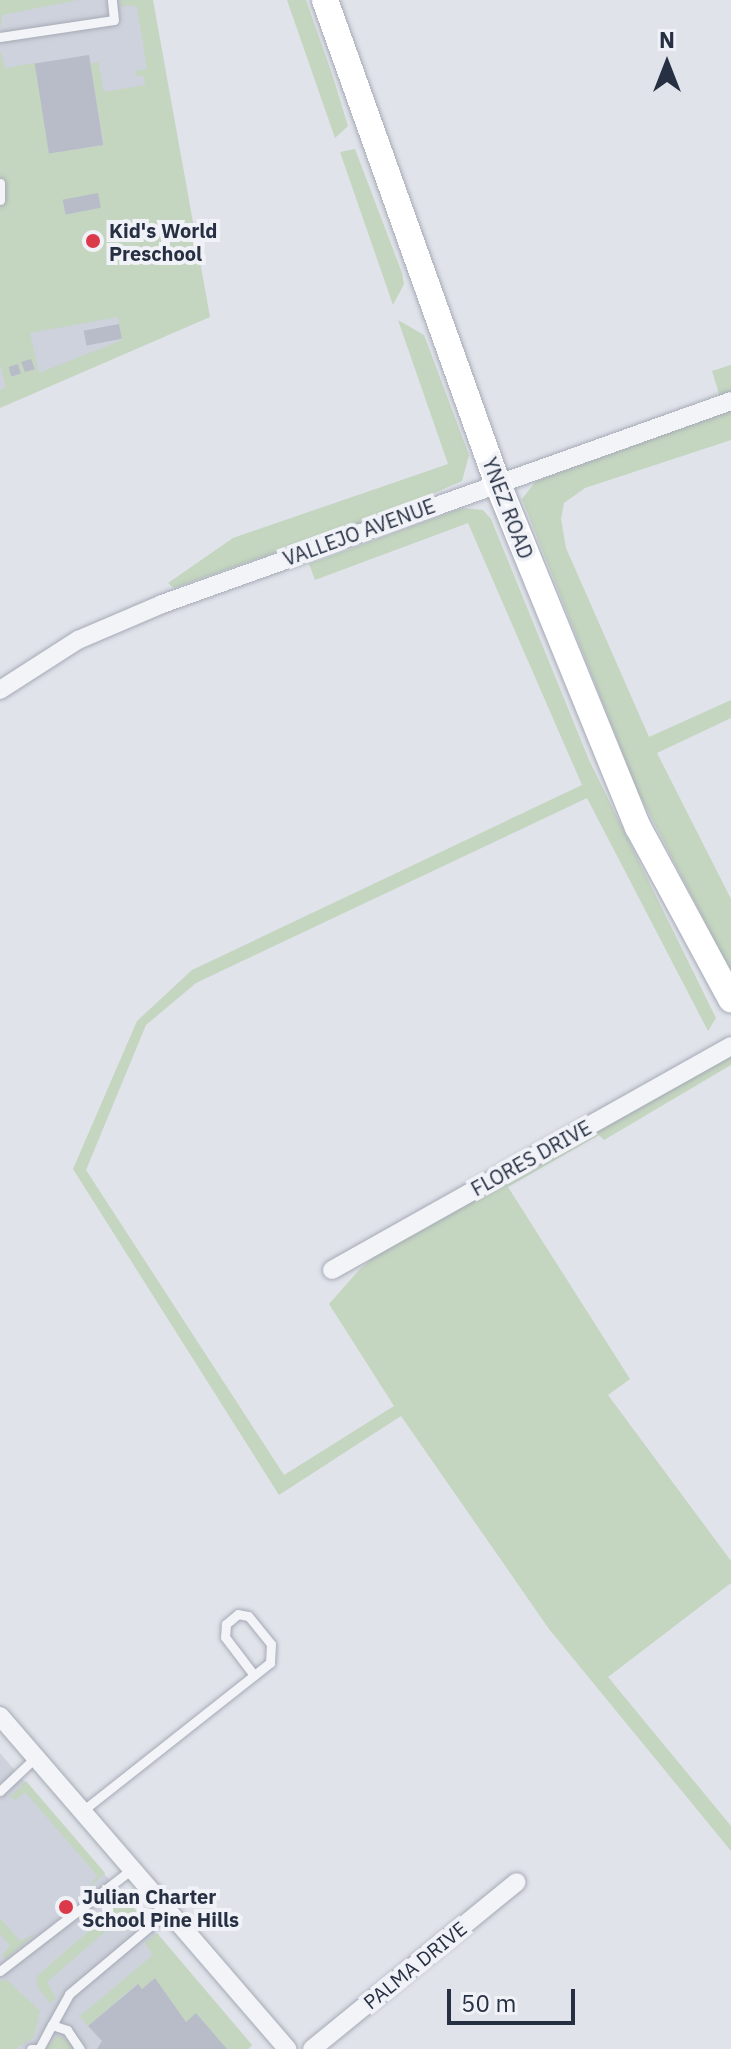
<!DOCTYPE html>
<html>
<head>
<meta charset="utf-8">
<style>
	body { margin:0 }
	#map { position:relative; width:731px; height:2049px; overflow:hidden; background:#e0e3ea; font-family:"IBM Plex Sans",sans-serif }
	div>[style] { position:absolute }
	.built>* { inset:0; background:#ced2dc }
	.green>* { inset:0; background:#c4d5c0 }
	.building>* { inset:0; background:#b7bcc8; transform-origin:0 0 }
	.roads { filter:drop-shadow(0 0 2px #a5aab5) drop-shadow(0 0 2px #a5aab5) }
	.lane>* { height:9px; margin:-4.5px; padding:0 4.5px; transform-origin:4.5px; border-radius:4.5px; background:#f3f4f8 }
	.street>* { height:18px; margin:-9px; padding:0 9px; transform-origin:9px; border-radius:9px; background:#f3f4f8 }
	.secondary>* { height:26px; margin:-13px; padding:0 13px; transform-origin:13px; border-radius:13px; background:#fff }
	.dots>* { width:22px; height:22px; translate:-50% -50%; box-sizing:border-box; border:4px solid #f0f2f7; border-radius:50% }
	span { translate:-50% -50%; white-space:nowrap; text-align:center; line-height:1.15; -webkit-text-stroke:8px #f0f2f7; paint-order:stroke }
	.poi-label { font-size:20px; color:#273043; font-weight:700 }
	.left { translate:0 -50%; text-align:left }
	.street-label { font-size:20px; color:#273043 }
	.north { position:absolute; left:627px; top:24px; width:80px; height:80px; -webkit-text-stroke:6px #f0f2f7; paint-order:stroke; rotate:0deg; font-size:22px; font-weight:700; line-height:32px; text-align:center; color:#273043 }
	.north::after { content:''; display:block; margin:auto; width:28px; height:36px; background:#273043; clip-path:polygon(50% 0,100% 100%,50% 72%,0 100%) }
	.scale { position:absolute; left:447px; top:1989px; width:128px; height:36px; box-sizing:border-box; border:4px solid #273043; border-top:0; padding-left:10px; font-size:24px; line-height:28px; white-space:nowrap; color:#273043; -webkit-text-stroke:6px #f0f2f7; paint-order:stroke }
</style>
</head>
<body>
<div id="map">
	<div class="built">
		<div style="clip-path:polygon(0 0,145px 0,197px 310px,0 390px)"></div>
		<div style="clip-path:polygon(0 1753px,252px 2045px,248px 2049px,0 2049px)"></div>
	</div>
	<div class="green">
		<div style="clip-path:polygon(0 0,78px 0,2px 15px,0 29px)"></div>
		<div style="clip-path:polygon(evenodd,120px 0,153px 0,210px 317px,0 408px,0 390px,6px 387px,0 363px,0 50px,5px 68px,35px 63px,51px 153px,104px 145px,90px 64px,98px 62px,104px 92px,145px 85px,144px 76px,136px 76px,136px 71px,147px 69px,137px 6px,121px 6px,120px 0,118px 317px,122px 340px,39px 373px,30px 333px,118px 317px)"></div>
		<div style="clip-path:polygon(287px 0,306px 0,332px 74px,348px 126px,335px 138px)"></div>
		<div style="clip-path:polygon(355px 149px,402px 273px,404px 284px,393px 305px,340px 152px)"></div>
		<div style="clip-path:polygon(398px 320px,424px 335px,469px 455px,462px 481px,388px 513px,174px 588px,168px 583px,233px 538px,448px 464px)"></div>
		<div style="clip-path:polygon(731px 365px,731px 393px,720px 397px,712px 371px)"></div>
		<div style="clip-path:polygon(731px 410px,731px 440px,585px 488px,564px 503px,561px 519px,566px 548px,649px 737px,731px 700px,731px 718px,657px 753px,731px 899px,731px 972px,638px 792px,522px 499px,536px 481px)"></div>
		<div style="clip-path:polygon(462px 508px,483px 510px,491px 519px,589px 760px,716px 1018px,708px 1031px,587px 798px,196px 983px,146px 1025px,86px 1170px,284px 1475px,394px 1406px,329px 1304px,360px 1269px,381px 1251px,731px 1056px,731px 1065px,604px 1140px,599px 1135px,508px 1187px,630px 1379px,608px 1395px,731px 1561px,731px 1583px,608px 1677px,731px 1826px,731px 1851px,549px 1629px,401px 1416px,279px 1495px,73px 1169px,137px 1021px,192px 970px,582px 785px,468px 523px,315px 580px,309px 564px)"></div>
		<div style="clip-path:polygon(26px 1781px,105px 1873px,87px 1890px,97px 1875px,25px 1792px,16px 1800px,10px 1797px)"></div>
		<div style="clip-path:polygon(123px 1894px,142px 1918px,126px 1931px,114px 1924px,47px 1982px,56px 1998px,50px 2003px,37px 1986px,37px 1976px,105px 1917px,101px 1904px)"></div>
		<div style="clip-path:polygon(0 1918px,20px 1941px,35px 1934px,6px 1959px,2px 1955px,10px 1946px,0 1934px)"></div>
		<div style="clip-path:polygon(157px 1933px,252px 2045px,248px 2049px,227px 2049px,197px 2014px,186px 2022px,155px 1978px,142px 1989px,137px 1984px,88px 2026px,80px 2016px,153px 1955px,145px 1943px)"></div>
		<div style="clip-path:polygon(7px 1980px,40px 2011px,34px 2037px,15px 2049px,0 2049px,0 1981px)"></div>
		<div style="clip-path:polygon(58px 2035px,65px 2039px,73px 2049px,46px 2049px)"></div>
	</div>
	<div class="building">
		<div style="left:89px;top:55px;width:91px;height:55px;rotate:81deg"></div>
		<div style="left:98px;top:193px;width:15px;height:36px;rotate:79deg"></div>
		<div style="left:119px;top:324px;width:15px;height:36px;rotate:79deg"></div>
		<div style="clip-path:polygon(31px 359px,35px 369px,25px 372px,21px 362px)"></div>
		<div style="left:18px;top:364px;width:10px;height:10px;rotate:73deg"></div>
		<div style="clip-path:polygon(155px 1978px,186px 2022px,196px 2013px,227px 2049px,97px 2049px,102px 2041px,88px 2026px,138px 1984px,142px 1989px)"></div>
	</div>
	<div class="roads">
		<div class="lane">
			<div style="left:0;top:37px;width:115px;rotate:-8.5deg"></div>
			<div style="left:114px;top:20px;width:20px;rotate:-96deg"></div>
			<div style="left:0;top:183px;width:17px;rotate:90deg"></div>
			<div style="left:0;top:1791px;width:50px;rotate:-43.4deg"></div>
			<div style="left:81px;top:1812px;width:241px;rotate:-38.3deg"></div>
			<div style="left:270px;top:1663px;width:19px;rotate:-87deg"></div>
			<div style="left:271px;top:1644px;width:36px;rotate:-129deg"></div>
			<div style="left:248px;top:1616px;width:10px;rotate:-169deg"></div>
			<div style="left:238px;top:1614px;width:16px;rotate:140deg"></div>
			<div style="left:226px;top:1624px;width:13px;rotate:94deg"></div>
			<div style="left:225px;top:1637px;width:48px;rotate:52.7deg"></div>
			<div style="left:0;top:1971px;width:167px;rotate:-37.7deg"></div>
			<div style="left:52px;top:2025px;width:35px;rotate:-61deg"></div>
			<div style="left:69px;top:1994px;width:129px;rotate:-40deg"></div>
			<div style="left:31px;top:2049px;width:8px"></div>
			<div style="left:39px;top:2049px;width:27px;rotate:-62deg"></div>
			<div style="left:52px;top:2025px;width:16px;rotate:18deg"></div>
			<div style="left:67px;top:2030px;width:23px;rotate:56deg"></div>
		</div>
		<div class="street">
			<div style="left:0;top:690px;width:93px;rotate:-32.7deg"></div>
			<div style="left:78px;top:640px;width:91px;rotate:-23.2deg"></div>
			<div style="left:162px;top:604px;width:604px;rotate:-19.63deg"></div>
			<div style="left:332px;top:1270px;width:458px;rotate:-29.3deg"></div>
			<div style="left:0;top:1716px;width:440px;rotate:49.2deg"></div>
			<div style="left:312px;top:2049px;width:264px;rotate:-39.2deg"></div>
		</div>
		<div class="secondary">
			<div style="left:325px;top:0;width:512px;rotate:70.36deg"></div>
			<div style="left:497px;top:482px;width:373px;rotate:67.8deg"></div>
			<div style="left:638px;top:827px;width:196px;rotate:61.6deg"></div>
		</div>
	</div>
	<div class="dots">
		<div style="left:93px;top:241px;background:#da3a4a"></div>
		<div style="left:66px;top:1907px;background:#da3a4a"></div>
	</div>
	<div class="poi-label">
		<span class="left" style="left:109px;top:242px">Kid's World<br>Preschool</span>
		<span class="left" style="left:82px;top:1908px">Julian Charter<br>School Pine Hills</span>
	</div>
	<div class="street-label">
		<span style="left:508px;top:508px;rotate:69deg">YNEZ ROAD</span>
		<span style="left:359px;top:532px;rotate:-20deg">VALLEJO AVENUE</span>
		<span style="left:531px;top:1158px;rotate:-29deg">FLORES DRIVE</span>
		<span style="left:415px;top:1965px;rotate:-39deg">PALMA DRIVE</span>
	</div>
	<div class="north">N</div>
	<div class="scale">50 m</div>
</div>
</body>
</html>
